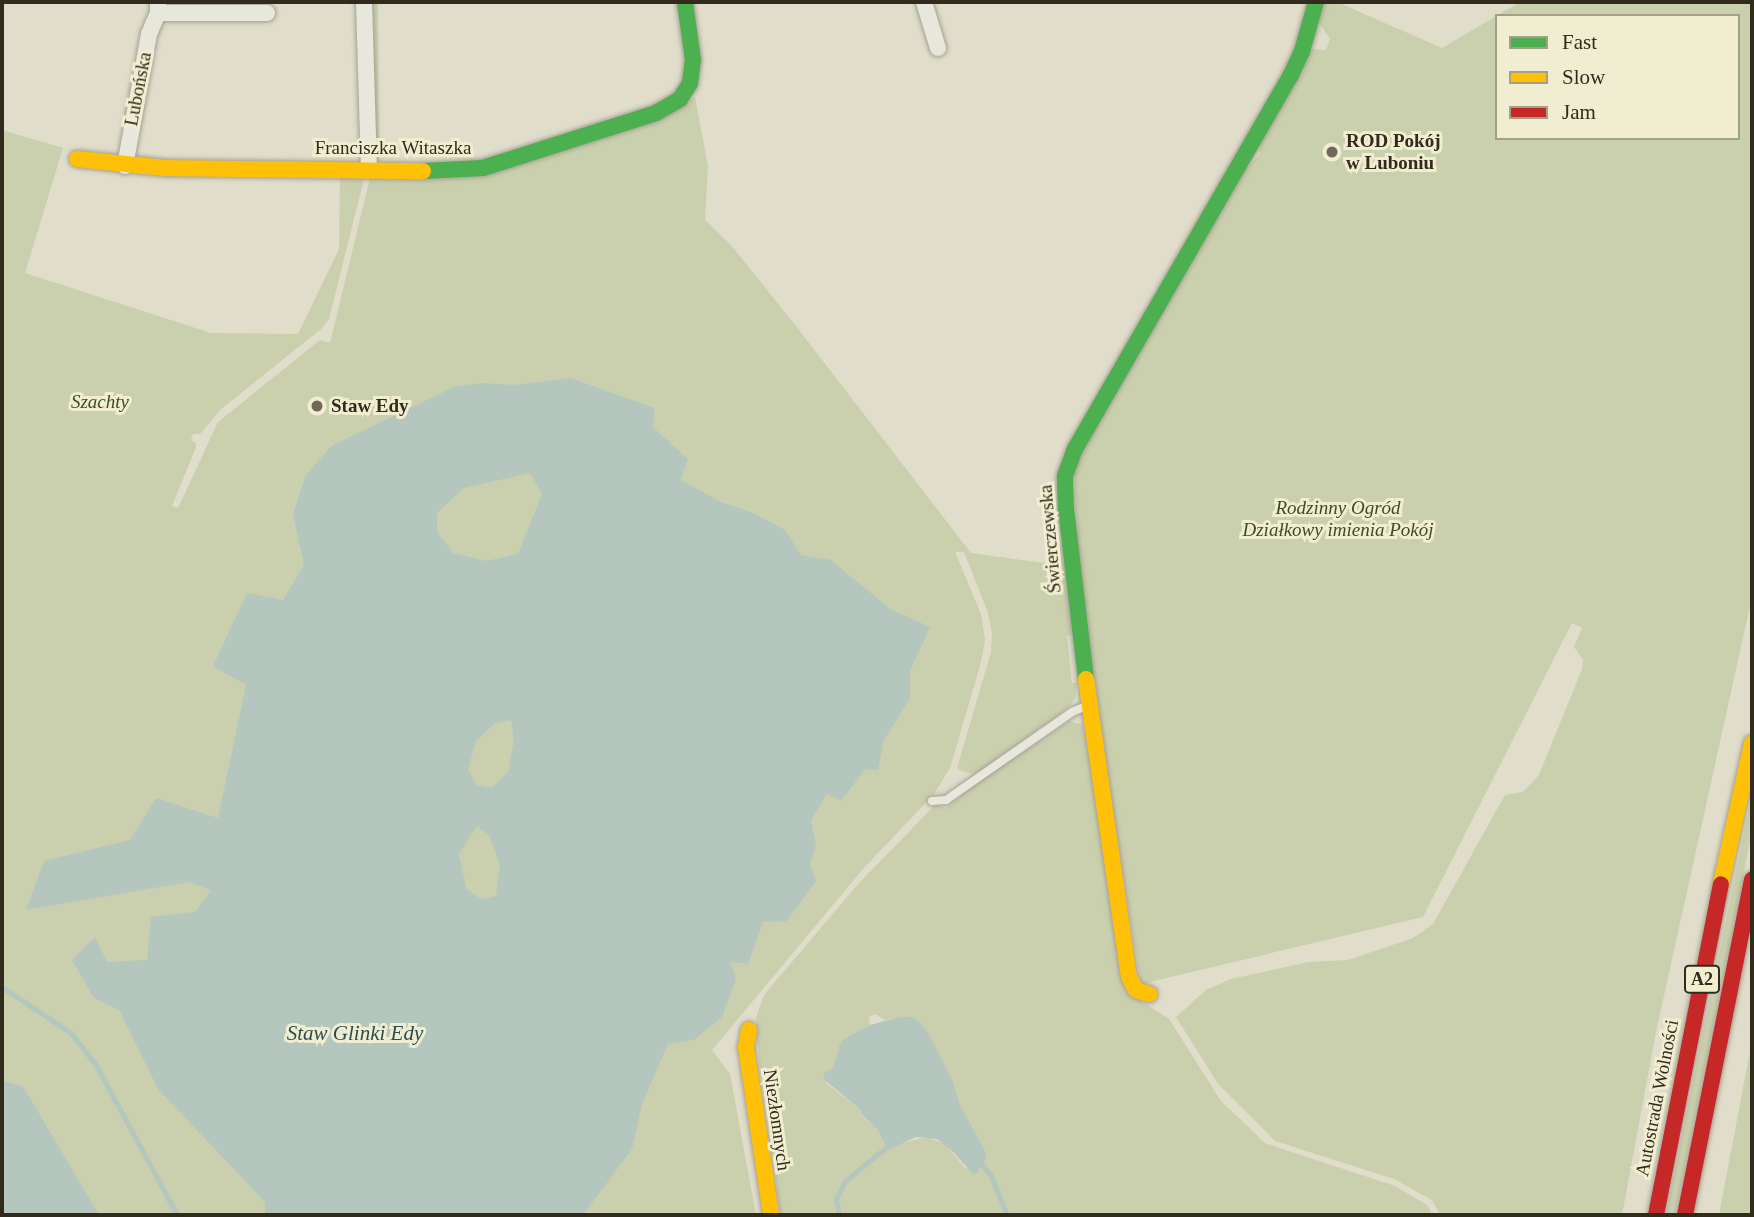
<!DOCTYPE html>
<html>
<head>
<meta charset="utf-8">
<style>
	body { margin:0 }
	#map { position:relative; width:1754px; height:1217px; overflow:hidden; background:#e0ddca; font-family:"Times New Roman",serif }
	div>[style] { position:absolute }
	.green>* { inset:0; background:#cad0ad }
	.water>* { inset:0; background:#b5c6be }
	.stream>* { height:5px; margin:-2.5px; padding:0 2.5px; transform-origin:2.5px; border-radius:2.5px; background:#b5c6be }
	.roads { filter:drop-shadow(0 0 2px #a5a194) drop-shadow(0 0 2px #a5a194) }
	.lane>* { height:8px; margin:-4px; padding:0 4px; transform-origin:4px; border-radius:4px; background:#e8e7db }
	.street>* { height:16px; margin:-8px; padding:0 8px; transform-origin:8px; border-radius:8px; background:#e8e7db }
	.fast>* { height:16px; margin:-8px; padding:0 8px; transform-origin:8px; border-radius:8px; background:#4caf50 }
	.slow>* { height:16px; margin:-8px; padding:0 8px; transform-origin:8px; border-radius:8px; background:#ffc107 }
	.jam>* { height:16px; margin:-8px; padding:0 8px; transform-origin:8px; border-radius:8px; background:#c62828 }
	.dots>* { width:19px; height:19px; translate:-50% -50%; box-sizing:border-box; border:4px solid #f1edd0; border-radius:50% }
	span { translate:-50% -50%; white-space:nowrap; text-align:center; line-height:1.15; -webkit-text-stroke:6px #f1edd0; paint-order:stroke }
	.shield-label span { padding:2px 5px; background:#f1edd0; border:2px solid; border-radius:5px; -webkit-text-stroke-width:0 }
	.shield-label { font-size:18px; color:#322b1d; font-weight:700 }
	.street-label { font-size:19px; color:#322b1d }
	.poi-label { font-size:19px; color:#322b1d; font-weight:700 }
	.left { translate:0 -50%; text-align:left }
	.park-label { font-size:19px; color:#3c4d26; font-style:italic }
	.water-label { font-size:21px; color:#2e4d50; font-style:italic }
	.frame { position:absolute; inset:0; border:4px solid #322b1d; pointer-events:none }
	.legend { position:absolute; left:1495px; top:14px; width:245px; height:126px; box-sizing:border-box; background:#f1edd0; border:2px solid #a59f88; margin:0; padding:9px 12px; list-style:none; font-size:21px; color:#322b1d }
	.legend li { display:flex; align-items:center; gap:14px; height:35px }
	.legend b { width:35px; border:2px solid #a59f88 }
</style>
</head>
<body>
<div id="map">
	<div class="green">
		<div style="clip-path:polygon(369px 2px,378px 2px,379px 159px,376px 153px)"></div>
		<div style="clip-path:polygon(evenodd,1326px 2px,1337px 2px,1442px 48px,1520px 2px,1752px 2px,1752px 597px,1656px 1032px,1622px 1215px,1440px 1215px,1432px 1200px,1394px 1179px,1275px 1141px,1218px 1084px,1176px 1017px,1206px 990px,1231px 979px,1308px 962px,1348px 960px,1413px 938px,1433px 924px,1505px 795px,1523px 792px,1539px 775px,1582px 669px,1583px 660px,1574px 647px,1582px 628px,1572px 623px,1423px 917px,1141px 984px,1095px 701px,1078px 556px,1074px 466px,1247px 168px,1260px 154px,1259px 147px,1311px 49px,1326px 50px,1330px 39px,1318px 21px,1326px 2px,1497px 16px,1738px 16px,1738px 138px,1497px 138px,1497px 16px)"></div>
		<div style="clip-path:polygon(695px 97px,708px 166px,705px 220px,731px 245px,799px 330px,971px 553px,1058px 565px,1063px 525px,1075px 634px,1067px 636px,1072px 683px,1077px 683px,1075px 699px,1069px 707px,976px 774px,961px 771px,957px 768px,991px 652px,992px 633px,988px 613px,964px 552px,955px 552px,981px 614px,985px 640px,980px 666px,950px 768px,934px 794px,863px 869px,712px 1050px,730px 1074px,756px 1215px,2px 1215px,2px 130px,63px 148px,25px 273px,211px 333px,298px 334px,339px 249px,340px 178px,364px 179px,329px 319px,321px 329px,220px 410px,200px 434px,193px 434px,191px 440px,196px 443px,196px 447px,172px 506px,178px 508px,218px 422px,320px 340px,330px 343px,370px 178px,431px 177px,670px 114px)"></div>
		<div style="clip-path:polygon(evenodd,1070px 721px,1083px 725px,1135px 997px,1169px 1019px,1221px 1101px,1265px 1143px,1395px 1186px,1427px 1205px,1433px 1215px,781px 1215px,759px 1062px,756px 1018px,764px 995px,858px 884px,935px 805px,946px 808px,978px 782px,1070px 721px,875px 1014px,885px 1020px,899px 1017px,922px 1024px,953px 1081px,960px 1105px,985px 1150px,987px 1157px,982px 1164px,965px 1168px,945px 1144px,927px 1137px,886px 1147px,877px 1129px,861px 1115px,860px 1109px,827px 1084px,827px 1071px,833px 1068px,845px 1038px,870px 1025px,869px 1017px,875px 1014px)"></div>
		<div style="clip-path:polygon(1752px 793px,1752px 832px,1675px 1215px,1666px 1215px)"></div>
		<div style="clip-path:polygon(1752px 1043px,1752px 1215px,1719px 1215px,1746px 1072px)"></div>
	</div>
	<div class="water">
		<div style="clip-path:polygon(evenodd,571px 378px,654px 408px,653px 427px,688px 459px,681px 480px,721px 502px,751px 512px,785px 530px,801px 555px,831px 560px,890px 609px,930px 627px,910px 671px,910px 699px,884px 740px,878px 770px,865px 769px,841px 801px,827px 794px,811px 820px,816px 845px,810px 864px,816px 881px,787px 921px,763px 922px,748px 964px,730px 962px,736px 979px,722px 1017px,694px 1040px,668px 1044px,642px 1104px,632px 1149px,583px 1215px,265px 1215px,265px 1202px,158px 1089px,119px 1010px,94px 998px,72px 960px,95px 937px,107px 962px,147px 960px,151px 917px,195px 912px,211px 890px,189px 882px,26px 910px,44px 861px,130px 840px,156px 798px,218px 818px,246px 685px,213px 666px,247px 593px,283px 600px,304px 565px,293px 514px,306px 475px,331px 446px,454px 387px,482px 383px,514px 385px,571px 378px,530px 473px,542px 494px,518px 554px,486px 561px,453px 553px,437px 532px,437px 513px,464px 488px,530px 473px,571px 378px,511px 720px,514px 740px,508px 772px,491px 788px,476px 785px,468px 769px,476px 741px,495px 723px,511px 720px,571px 378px,477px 826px,489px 835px,500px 865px,496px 896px,481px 899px,466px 888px,459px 854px,477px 826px)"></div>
		<div style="clip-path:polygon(899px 1017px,912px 1017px,922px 1024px,930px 1036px,953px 1081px,960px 1105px,985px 1150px,987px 1157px,977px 1173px,973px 1174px,953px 1152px,937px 1139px,916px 1137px,890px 1149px,886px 1147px,877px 1129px,861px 1114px,860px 1109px,823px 1079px,825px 1072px,833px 1068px,840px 1044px,845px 1038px,870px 1025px)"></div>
		<div style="clip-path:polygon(2px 1081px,23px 1086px,99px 1215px,2px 1215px)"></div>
	</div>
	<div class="stream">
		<div style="left:2px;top:987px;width:83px;rotate:33.7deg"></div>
		<div style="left:71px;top:1033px;width:41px;rotate:52deg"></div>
		<div style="left:96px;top:1065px;width:170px;rotate:61.6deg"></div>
		<div style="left:979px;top:1161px;width:19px;rotate:51deg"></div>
		<div style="left:991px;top:1176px;width:42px;rotate:67.7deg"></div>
		<div style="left:839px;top:1215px;width:16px;rotate:-101deg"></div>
		<div style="left:836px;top:1199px;width:20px;rotate:-63deg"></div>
		<div style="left:845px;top:1181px;width:58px;rotate:-39.4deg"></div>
	</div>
	<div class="roads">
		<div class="lane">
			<div style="left:932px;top:801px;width:14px;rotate:-4deg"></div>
			<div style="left:946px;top:800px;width:154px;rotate:-34.9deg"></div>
			<div style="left:1072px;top:712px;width:15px;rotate:-23deg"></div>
		</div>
		<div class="street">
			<div style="left:364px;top:2px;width:168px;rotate:88.3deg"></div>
			<div style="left:924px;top:2px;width:48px;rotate:73.1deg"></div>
			<div style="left:158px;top:13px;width:109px"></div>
			<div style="left:125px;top:166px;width:134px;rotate:-79.7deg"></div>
			<div style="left:149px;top:34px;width:23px;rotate:-67deg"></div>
			<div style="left:158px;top:13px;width:11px;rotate:-90deg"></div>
		</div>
		<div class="fast">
			<div style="left:423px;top:171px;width:60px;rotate:-2.9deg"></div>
			<div style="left:483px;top:168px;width:182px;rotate:-17.6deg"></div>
			<div style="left:656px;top:113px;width:28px;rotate:-30deg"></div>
			<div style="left:680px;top:99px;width:19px;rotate:-58deg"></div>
			<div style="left:690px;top:83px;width:23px;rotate:-83deg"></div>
			<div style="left:693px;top:60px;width:59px;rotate:-97.9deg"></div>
			<div style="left:1086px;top:679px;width:170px;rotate:-96.7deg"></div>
			<div style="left:1066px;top:510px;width:34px;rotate:-92deg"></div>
			<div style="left:1065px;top:476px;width:29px;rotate:-70deg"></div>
			<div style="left:1075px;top:449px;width:430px;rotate:-60deg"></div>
			<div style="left:1290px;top:77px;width:29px;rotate:-65deg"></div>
			<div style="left:1302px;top:51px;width:51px;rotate:-74.1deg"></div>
		</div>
		<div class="slow">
			<div style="left:77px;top:159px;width:89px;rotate:5.8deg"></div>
			<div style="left:166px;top:168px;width:257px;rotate:0.7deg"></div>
			<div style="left:1086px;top:679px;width:301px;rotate:81.8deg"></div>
			<div style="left:1129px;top:977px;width:15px;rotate:62deg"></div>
			<div style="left:1136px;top:990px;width:14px;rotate:17deg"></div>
			<div style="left:1721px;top:884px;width:144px;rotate:-77.6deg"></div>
			<div style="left:749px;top:1030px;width:17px;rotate:100deg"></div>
			<div style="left:746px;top:1047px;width:170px;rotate:81.5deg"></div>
		</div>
		<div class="jam">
			<div style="left:1656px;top:1215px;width:337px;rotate:-78.9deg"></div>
			<div style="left:1685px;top:1215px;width:342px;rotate:-78.7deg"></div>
		</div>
	</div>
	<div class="dots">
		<div style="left:1332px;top:152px;background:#6f695a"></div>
		<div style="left:317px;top:406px;background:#6f695a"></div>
	</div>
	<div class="shield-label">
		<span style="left:1702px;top:979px">A2</span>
	</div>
	<div class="street-label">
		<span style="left:138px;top:89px;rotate:-79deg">Lubońska</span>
		<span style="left:393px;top:148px">Franciszka Witaszka</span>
		<span style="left:1050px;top:539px;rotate:-95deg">Świerczewska</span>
		<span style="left:1657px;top:1098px;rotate:-79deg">Autostrada Wolności</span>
		<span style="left:777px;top:1120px;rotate:82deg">Niezłomnych</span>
	</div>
	<div class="poi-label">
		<span class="left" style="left:1346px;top:152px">ROD Pokój<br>w Luboniu</span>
		<span class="left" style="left:331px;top:406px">Staw Edy</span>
	</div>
	<div class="park-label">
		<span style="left:100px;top:402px">Szachty</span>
		<span style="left:1338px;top:519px">Rodzinny Ogród<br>Działkowy imienia Pokój</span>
	</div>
	<div class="water-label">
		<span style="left:355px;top:1033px">Staw Glinki Edy</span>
	</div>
	<div class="frame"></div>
	<ul class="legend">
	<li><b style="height:9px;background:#4caf50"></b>Fast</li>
	<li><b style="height:9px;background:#ffc107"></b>Slow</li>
	<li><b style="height:9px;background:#c62828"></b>Jam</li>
	</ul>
</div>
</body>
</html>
